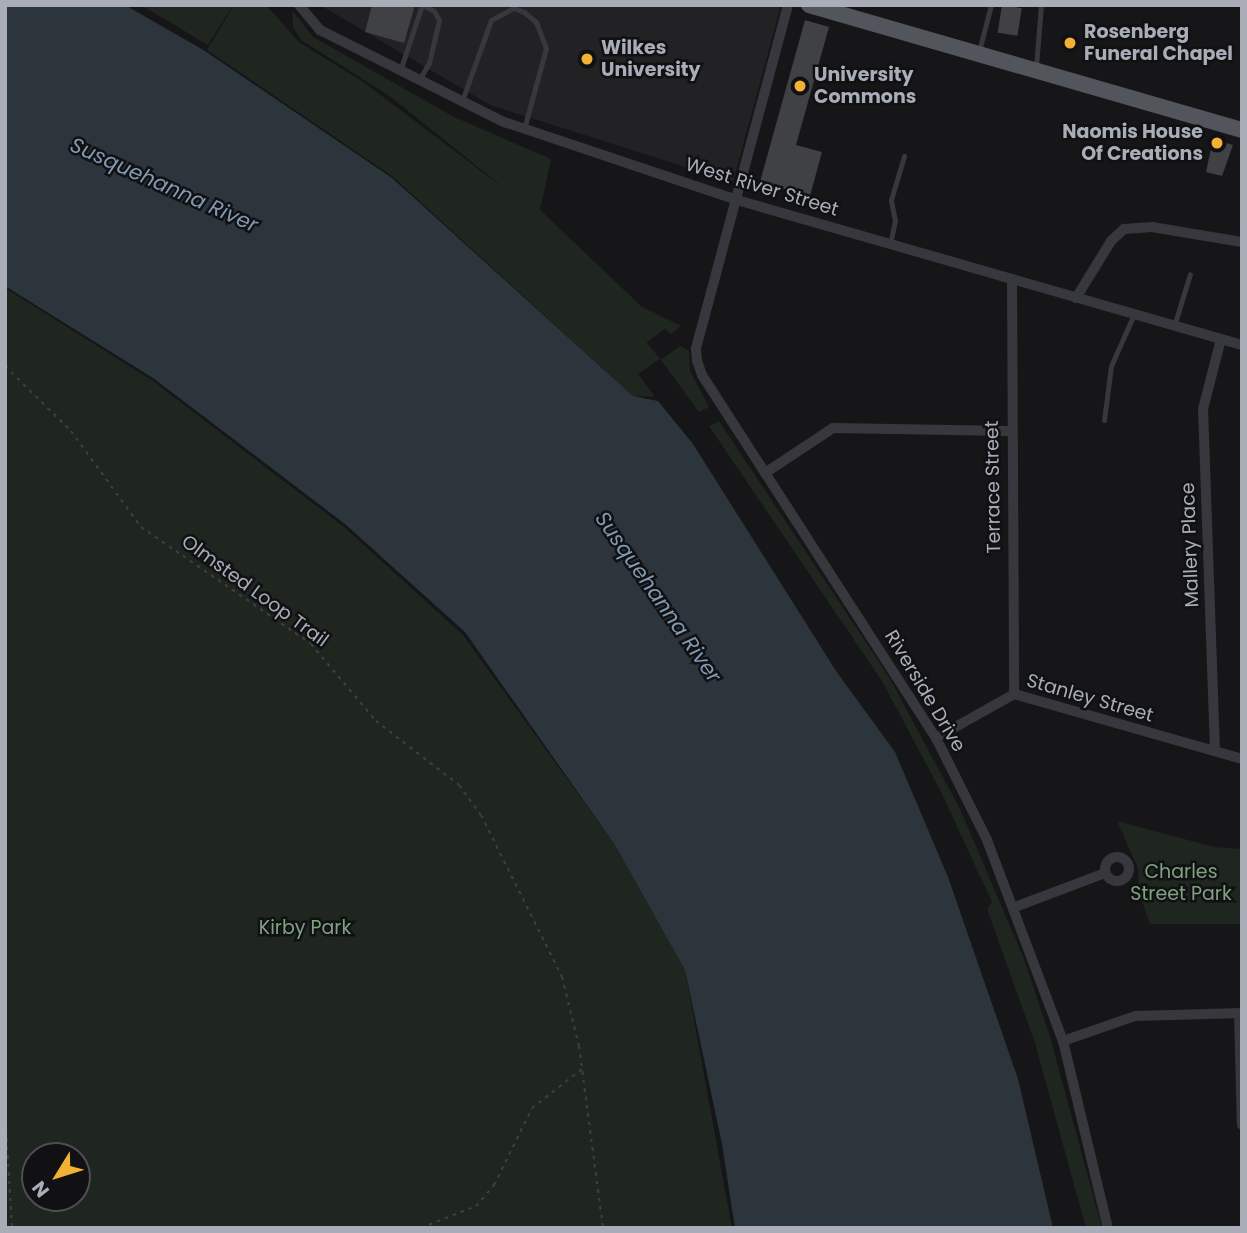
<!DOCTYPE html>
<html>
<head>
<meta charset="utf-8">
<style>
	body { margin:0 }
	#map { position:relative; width:1247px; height:1233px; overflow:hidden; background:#161618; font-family:Poppins,sans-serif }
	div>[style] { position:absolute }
	.built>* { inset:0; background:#222225 }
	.green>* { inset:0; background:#1e261f }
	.water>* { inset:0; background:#2c353c }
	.building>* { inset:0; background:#404145; transform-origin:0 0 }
	.path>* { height:2px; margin-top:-1px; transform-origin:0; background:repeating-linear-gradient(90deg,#3d3f44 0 3.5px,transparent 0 8.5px) }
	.service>* { height:5px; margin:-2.5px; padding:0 2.5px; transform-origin:2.5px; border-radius:2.5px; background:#37383d }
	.minor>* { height:10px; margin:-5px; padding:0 5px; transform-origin:5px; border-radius:5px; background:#37383d }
	.minor>.ring { margin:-5px; padding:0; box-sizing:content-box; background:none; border:10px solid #37383d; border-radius:50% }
	.primary>* { height:16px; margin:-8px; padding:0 8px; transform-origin:8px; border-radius:8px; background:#53555c }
	.dots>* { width:19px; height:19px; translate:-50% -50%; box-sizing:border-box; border:4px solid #111113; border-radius:50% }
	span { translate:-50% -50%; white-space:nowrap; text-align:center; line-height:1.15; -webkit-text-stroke:5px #111113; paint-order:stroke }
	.poi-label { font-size:19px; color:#a8adb8; font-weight:700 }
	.left { translate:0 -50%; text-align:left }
	.right { translate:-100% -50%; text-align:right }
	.street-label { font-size:19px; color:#a8adb8 }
	.park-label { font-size:19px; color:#7fa381 }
	.water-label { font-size:21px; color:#7f9bb3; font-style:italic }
	.frame { position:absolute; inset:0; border:7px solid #a8adb8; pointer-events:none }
	.north { position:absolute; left:21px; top:1142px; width:70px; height:70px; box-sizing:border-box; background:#111113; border:2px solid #4d4f55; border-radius:50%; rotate:232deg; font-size:19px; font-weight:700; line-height:28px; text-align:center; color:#a8adb8 }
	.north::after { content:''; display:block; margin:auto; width:24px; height:32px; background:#f2b134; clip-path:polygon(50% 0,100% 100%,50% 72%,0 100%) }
</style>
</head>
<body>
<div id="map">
	<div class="built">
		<div style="clip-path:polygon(320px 5px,781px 5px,733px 182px,490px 105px)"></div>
	</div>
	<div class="green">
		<div style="clip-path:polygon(141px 5px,233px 5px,208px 45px)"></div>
		<div style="clip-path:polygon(234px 5px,266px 5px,300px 43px,362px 81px,509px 192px,391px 97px,301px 40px,293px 27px,292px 10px,313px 37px,454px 117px,551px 159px,540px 210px,641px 306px,681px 326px,671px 334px,665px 329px,647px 342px,635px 327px,660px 359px,638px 374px,655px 397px,633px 396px,392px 176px,207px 50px)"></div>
		<div style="clip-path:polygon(evenodd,5px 288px,153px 381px,344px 527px,463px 635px,615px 845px,685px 970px,732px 1228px,5px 1228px,5px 288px,35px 1156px,77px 1156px,77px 1198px,35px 1198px,35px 1156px)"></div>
		<div style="clip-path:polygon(680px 346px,689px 351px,690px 371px,709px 407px,699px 412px,661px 360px)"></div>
		<div style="clip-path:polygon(719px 421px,889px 677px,960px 809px,1024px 959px,1050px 1037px,1102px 1228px,1086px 1228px,1035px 1043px,987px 909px,992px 902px,941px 792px,882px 681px,709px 426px)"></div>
		<div style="clip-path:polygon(1117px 821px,1214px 847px,1242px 849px,1240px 924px,1150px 924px,1139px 893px,1138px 868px)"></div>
	</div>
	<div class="water">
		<div style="clip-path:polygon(5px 5px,125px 5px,205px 51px,392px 178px,633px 396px,658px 401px,693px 444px,836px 671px,895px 752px,948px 877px,1018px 1079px,1053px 1228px,735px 1228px,722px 1144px,685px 970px,615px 845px,465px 632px,345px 524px,153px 378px,5px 286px)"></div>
	</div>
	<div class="building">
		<div style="clip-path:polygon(372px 5px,415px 5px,404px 43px,365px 32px)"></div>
		<div style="left:1002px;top:5px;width:20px;height:28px;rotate:9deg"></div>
		<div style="clip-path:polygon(805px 20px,829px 27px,796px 145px,822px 152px,810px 196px,760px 182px)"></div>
		<div style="clip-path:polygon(1213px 139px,1233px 145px,1222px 176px,1206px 172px)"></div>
	</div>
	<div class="path">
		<div style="left:5px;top:366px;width:93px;rotate:44.6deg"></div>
		<div style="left:71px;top:431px;width:119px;rotate:53.9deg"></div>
		<div style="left:141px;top:527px;width:206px;rotate:34.5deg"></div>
		<div style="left:311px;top:644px;width:101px;rotate:49.8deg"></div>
		<div style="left:376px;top:721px;width:105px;rotate:37.6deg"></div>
		<div style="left:459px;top:785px;width:37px;rotate:54deg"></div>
		<div style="left:481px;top:815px;width:181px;rotate:63.4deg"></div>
		<div style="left:562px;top:977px;width:71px;rotate:76.2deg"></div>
		<div style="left:579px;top:1046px;width:184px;rotate:82.5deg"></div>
		<div style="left:5px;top:1113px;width:115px;rotate:86.5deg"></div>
		<div style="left:421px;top:1228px;width:59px;rotate:-21.8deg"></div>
		<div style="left:476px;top:1206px;width:28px;rotate:-49deg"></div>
		<div style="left:494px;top:1185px;width:86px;rotate:-63.7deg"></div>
		<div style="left:532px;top:1108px;width:63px;rotate:-38deg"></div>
	</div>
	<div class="service">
		<div style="left:979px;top:51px;width:48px;rotate:-75.4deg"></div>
		<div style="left:1036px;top:67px;width:62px;rotate:-85.4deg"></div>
		<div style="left:400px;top:71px;width:70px;rotate:-71.6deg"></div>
		<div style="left:419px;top:80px;width:20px;rotate:-60deg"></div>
		<div style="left:429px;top:63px;width:44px;rotate:-76.9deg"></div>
		<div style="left:439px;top:20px;width:10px;rotate:-119deg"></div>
		<div style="left:434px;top:11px;width:13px;rotate:-153deg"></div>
		<div style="left:462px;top:101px;width:86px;rotate:-70.3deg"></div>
		<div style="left:491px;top:20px;width:26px;rotate:-28deg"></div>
		<div style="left:514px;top:8px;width:11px;rotate:22deg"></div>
		<div style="left:524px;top:12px;width:16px;rotate:40deg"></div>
		<div style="left:536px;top:22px;width:28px;rotate:69deg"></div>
		<div style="left:546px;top:48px;width:84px;rotate:105.2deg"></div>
		<div style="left:890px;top:244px;width:24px;rotate:-78deg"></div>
		<div style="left:895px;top:221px;width:21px;rotate:-101deg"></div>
		<div style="left:891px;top:200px;width:46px;rotate:-73.5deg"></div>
		<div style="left:1174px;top:326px;width:54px;rotate:-72.9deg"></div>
		<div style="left:1104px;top:420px;width:54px;rotate:-82.6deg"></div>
		<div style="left:1111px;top:366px;width:57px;rotate:-66.1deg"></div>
	</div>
	<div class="minor">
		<div style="left:299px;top:5px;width:33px;rotate:50deg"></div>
		<div style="left:320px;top:30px;width:206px;rotate:26.6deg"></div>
		<div style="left:504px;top:122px;width:246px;rotate:18.5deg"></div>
		<div style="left:737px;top:200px;width:525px;rotate:16.02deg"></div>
		<div style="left:788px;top:5px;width:356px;rotate:105deg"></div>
		<div style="left:696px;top:349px;width:12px;rotate:85deg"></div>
		<div style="left:697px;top:361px;width:15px;rotate:70deg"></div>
		<div style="left:702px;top:375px;width:432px;rotate:57.2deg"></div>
		<div style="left:936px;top:738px;width:114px;rotate:63.4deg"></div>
		<div style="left:987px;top:840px;width:215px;rotate:69.3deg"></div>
		<div style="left:1063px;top:1041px;width:192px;rotate:76.5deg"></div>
		<div style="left:1012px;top:279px;width:415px;rotate:89.7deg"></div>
		<div style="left:1076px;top:298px;width:67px;rotate:-58.4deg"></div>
		<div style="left:1111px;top:241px;width:18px;rotate:-43deg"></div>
		<div style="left:1124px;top:229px;width:28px;rotate:-4deg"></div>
		<div style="left:1152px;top:227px;width:91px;rotate:9.5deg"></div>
		<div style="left:765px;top:473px;width:82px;rotate:-33.5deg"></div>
		<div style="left:833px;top:428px;width:176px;rotate:1deg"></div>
		<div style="left:936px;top:738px;width:90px;rotate:-29.4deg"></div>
		<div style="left:1014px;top:694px;width:237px;rotate:15.9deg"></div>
		<div style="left:1215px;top:751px;width:342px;rotate:-92deg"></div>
		<div style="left:1203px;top:409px;width:72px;rotate:-75.6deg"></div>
		<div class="ring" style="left:1105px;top:857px;width:14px;height:14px"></div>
		<div style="left:1015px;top:907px;width:96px;rotate:-20.7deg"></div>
		<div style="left:1239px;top:1013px;width:112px;rotate:88.5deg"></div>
		<div style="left:1063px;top:1041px;width:76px;rotate:-19.1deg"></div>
		<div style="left:1135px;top:1016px;width:107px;rotate:-1.6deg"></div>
	</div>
	<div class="primary">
		<div style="left:809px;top:5px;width:451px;rotate:16.1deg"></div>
	</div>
	<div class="dots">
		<div style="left:1070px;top:43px;background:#f2b134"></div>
		<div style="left:587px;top:59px;background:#f2b134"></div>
		<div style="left:800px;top:86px;background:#f2b134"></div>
		<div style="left:1217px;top:143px;background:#f2b134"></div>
	</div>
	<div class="poi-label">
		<span class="left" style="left:1084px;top:43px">Rosenberg<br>Funeral Chapel</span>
		<span class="left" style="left:601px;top:59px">Wilkes<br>University</span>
		<span class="left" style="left:814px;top:86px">University<br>Commons</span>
		<span class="right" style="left:1203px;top:143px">Naomis House<br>Of Creations</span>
	</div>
	<div class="street-label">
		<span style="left:762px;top:187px;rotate:17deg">West River Street</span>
		<span style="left:993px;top:487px;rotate:-91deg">Terrace Street</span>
		<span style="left:1190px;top:545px;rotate:-92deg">Mallery Place</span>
		<span style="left:255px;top:591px;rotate:36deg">Olmsted Loop Trail</span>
		<span style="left:925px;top:691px;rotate:59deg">Riverside Drive</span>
		<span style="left:1090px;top:698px;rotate:16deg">Stanley Street</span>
	</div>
	<div class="park-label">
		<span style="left:1181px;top:883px">Charles<br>Street Park</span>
		<span style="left:305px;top:928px">Kirby Park</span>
	</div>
	<div class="water-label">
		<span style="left:164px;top:185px;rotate:24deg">Susquehanna River</span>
		<span style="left:658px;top:597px;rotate:55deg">Susquehanna River</span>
	</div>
	<div class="frame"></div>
	<div class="north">N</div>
</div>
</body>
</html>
